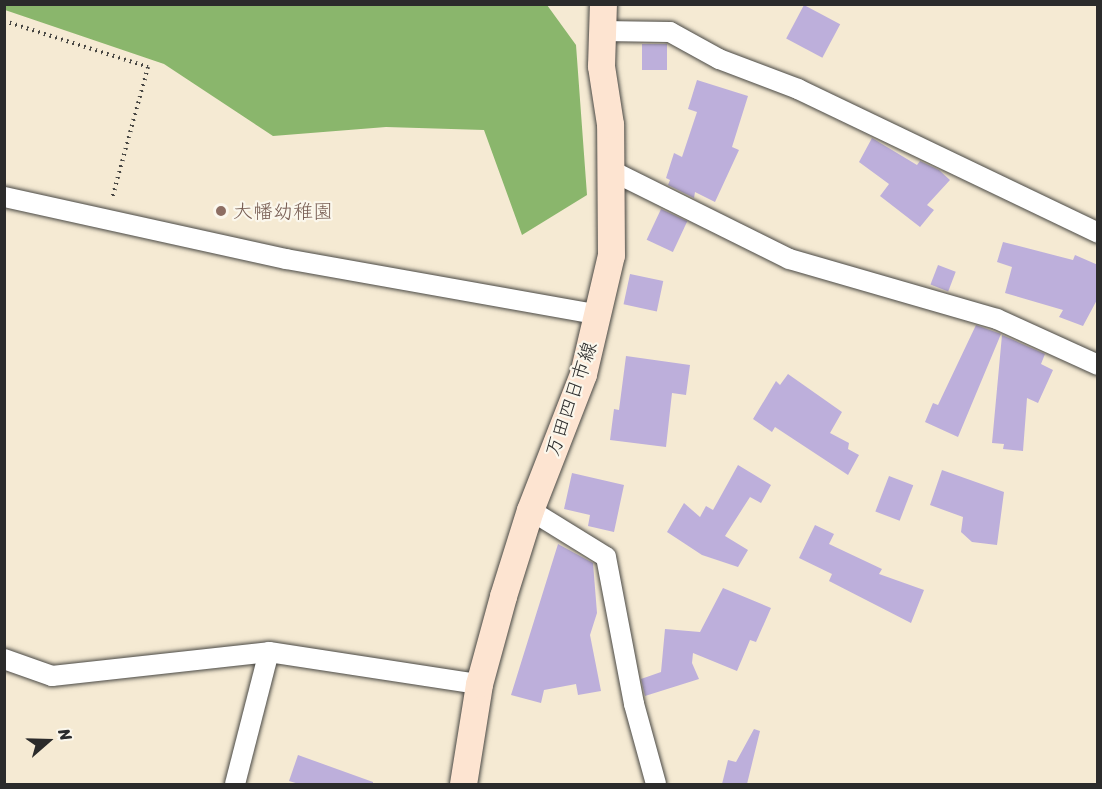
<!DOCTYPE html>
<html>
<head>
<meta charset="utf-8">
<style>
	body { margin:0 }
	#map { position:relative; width:1102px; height:789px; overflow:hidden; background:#f5ead3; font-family:Sriracha,"Klee One",sans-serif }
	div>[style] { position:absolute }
	.forest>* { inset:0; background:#8ab66c }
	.building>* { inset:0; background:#bdafdb; transform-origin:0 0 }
	.path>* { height:4px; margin-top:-2px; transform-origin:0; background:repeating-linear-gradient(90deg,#494844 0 1.5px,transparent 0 6px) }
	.roads { filter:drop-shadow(0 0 2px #494844) drop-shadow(0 0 2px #494844) }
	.minor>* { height:20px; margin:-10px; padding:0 10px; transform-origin:10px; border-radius:10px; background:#fff }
	.secondary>* { height:27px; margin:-13.5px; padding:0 13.5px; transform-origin:13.5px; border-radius:13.5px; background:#fde4d1 }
	.dots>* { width:16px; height:16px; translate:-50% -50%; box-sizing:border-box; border:3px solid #fbf7ec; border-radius:50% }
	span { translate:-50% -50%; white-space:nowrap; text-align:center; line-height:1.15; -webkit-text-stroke:4.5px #fbf7ec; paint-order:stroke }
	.education-label { font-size:20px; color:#785e54 }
	.left { translate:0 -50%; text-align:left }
	.street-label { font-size:20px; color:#2b2b2b }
	.frame { position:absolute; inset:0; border:6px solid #2b2b2b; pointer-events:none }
	.north { position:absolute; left:18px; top:711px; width:60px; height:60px; -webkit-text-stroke:4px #fbf7ec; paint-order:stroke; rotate:70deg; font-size:16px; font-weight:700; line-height:24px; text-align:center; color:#2b2b2b }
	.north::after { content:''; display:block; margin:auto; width:21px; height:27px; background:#2b2b2b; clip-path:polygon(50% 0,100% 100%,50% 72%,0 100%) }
</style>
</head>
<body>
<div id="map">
	<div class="forest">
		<div style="clip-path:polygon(5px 4px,547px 5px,576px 45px,587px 195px,522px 235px,484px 130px,386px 127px,273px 136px,164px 64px,5px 10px)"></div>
	</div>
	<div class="building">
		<div style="left:804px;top:5px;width:41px;height:38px;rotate:28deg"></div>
		<div style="left:642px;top:44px;width:25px;height:26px"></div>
		<div style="clip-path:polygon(697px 80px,748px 96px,732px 147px,739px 150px,715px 202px,695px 192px,694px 198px,668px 185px,670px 180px,666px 178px,674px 153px,682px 157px,697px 112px,688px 109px)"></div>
		<div style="clip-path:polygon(872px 138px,917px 165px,920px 161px,939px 170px,950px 180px,927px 205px,934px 210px,920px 227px,880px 196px,889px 184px,859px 162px)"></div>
		<div style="left:661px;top:209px;width:29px;height:34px;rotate:25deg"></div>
		<div style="clip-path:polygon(1003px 242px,1073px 260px,1075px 255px,1098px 265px,1098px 298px,1083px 326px,1059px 317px,1063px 310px,1005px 293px,1012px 267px,997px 262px)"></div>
		<div style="left:938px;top:265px;width:19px;height:21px;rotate:21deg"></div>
		<div style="left:630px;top:274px;width:34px;height:31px;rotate:12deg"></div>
		<div style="clip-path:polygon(976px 325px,1001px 334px,958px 437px,925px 422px,933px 403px,938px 405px)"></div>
		<div style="clip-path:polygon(1002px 335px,1045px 354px,1041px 364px,1053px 370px,1038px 403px,1027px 398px,1023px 451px,1003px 449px,1004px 444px,992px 443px)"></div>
		<div style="clip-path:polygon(626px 356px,690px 365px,686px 395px,672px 393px,666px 447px,610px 440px,614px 409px,619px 410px)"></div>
		<div style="clip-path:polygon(788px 374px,842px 412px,830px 433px,849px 443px,848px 449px,859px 455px,848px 475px,775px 427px,772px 432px,753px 419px,776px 381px,780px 385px)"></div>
		<div style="clip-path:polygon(738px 465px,771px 485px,761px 503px,750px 497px,725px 536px,748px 550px,738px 567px,702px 555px,667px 532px,684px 503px,700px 517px,706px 506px,713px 510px)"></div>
		<div style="clip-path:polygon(942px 470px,1004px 492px,997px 545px,972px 542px,961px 532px,963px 517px,930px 505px)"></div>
		<div style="clip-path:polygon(572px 473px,624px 485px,614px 532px,588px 526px,590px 515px,564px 509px)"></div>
		<div style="left:889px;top:476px;width:26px;height:38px;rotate:21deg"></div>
		<div style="clip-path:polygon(815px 525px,834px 534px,829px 544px,882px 569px,879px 574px,924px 590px,911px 623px,829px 581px,832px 574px,799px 558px)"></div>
		<div style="clip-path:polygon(558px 544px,593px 563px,597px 613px,590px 635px,601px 691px,578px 695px,576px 684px,544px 690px,541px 703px,511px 695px)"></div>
		<div style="clip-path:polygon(723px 588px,771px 608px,756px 642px,750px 640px,737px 671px,693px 653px,692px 663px,699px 679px,645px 696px,641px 679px,661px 672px,665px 629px,700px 632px)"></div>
		<div style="clip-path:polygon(754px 729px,760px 731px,747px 784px,722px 784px,728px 760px,736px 762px)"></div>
		<div style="clip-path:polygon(298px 755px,373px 782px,373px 784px,299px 784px,289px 781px)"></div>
	</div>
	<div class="path">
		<div style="left:4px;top:21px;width:151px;rotate:17.7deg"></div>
		<div style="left:148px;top:67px;width:137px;rotate:105.3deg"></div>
	</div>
	<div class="roads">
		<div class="minor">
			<div style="left:602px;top:31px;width:68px;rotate:0.8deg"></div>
			<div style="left:670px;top:32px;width:56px;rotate:28.9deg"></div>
			<div style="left:719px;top:59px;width:85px;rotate:20.8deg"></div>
			<div style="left:798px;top:89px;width:333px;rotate:25.6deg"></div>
			<div style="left:612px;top:171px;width:198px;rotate:26.4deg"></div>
			<div style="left:789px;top:259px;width:216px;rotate:16.1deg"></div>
			<div style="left:997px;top:319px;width:111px;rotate:24.5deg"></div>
			<div style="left:4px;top:197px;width:289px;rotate:12.4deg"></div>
			<div style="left:286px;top:259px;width:318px;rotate:10.1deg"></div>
			<div style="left:530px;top:510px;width:89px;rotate:31.7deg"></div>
			<div style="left:606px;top:557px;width:150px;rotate:79.2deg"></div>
			<div style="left:634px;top:704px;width:83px;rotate:74.6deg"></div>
			<div style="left:4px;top:659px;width:51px;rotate:19.5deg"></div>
			<div style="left:52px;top:676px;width:218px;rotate:-6.3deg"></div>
			<div style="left:269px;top:652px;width:212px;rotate:8.7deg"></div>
			<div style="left:235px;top:784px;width:136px;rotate:-75.6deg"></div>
		</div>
		<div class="secondary">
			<div style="left:463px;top:784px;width:101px;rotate:-80.9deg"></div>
			<div style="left:479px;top:684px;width:91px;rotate:-74.7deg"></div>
			<div style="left:503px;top:596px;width:90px;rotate:-72.6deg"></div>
			<div style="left:530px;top:510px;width:146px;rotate:-68.7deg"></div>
			<div style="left:583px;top:374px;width:122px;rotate:-76.8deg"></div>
			<div style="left:611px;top:255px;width:131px;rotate:-90.4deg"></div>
			<div style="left:610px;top:124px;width:59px;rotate:-98.8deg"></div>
			<div style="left:601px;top:66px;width:62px;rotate:-88.2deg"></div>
		</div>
	</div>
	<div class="dots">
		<div style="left:221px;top:211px;background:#8d6e63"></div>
	</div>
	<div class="education-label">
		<span class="left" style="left:233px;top:211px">大幡幼稚園</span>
	</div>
	<div class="street-label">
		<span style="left:571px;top:399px;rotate:-71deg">万田四日市線</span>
	</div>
	<div class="frame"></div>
	<div class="north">N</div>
</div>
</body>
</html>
